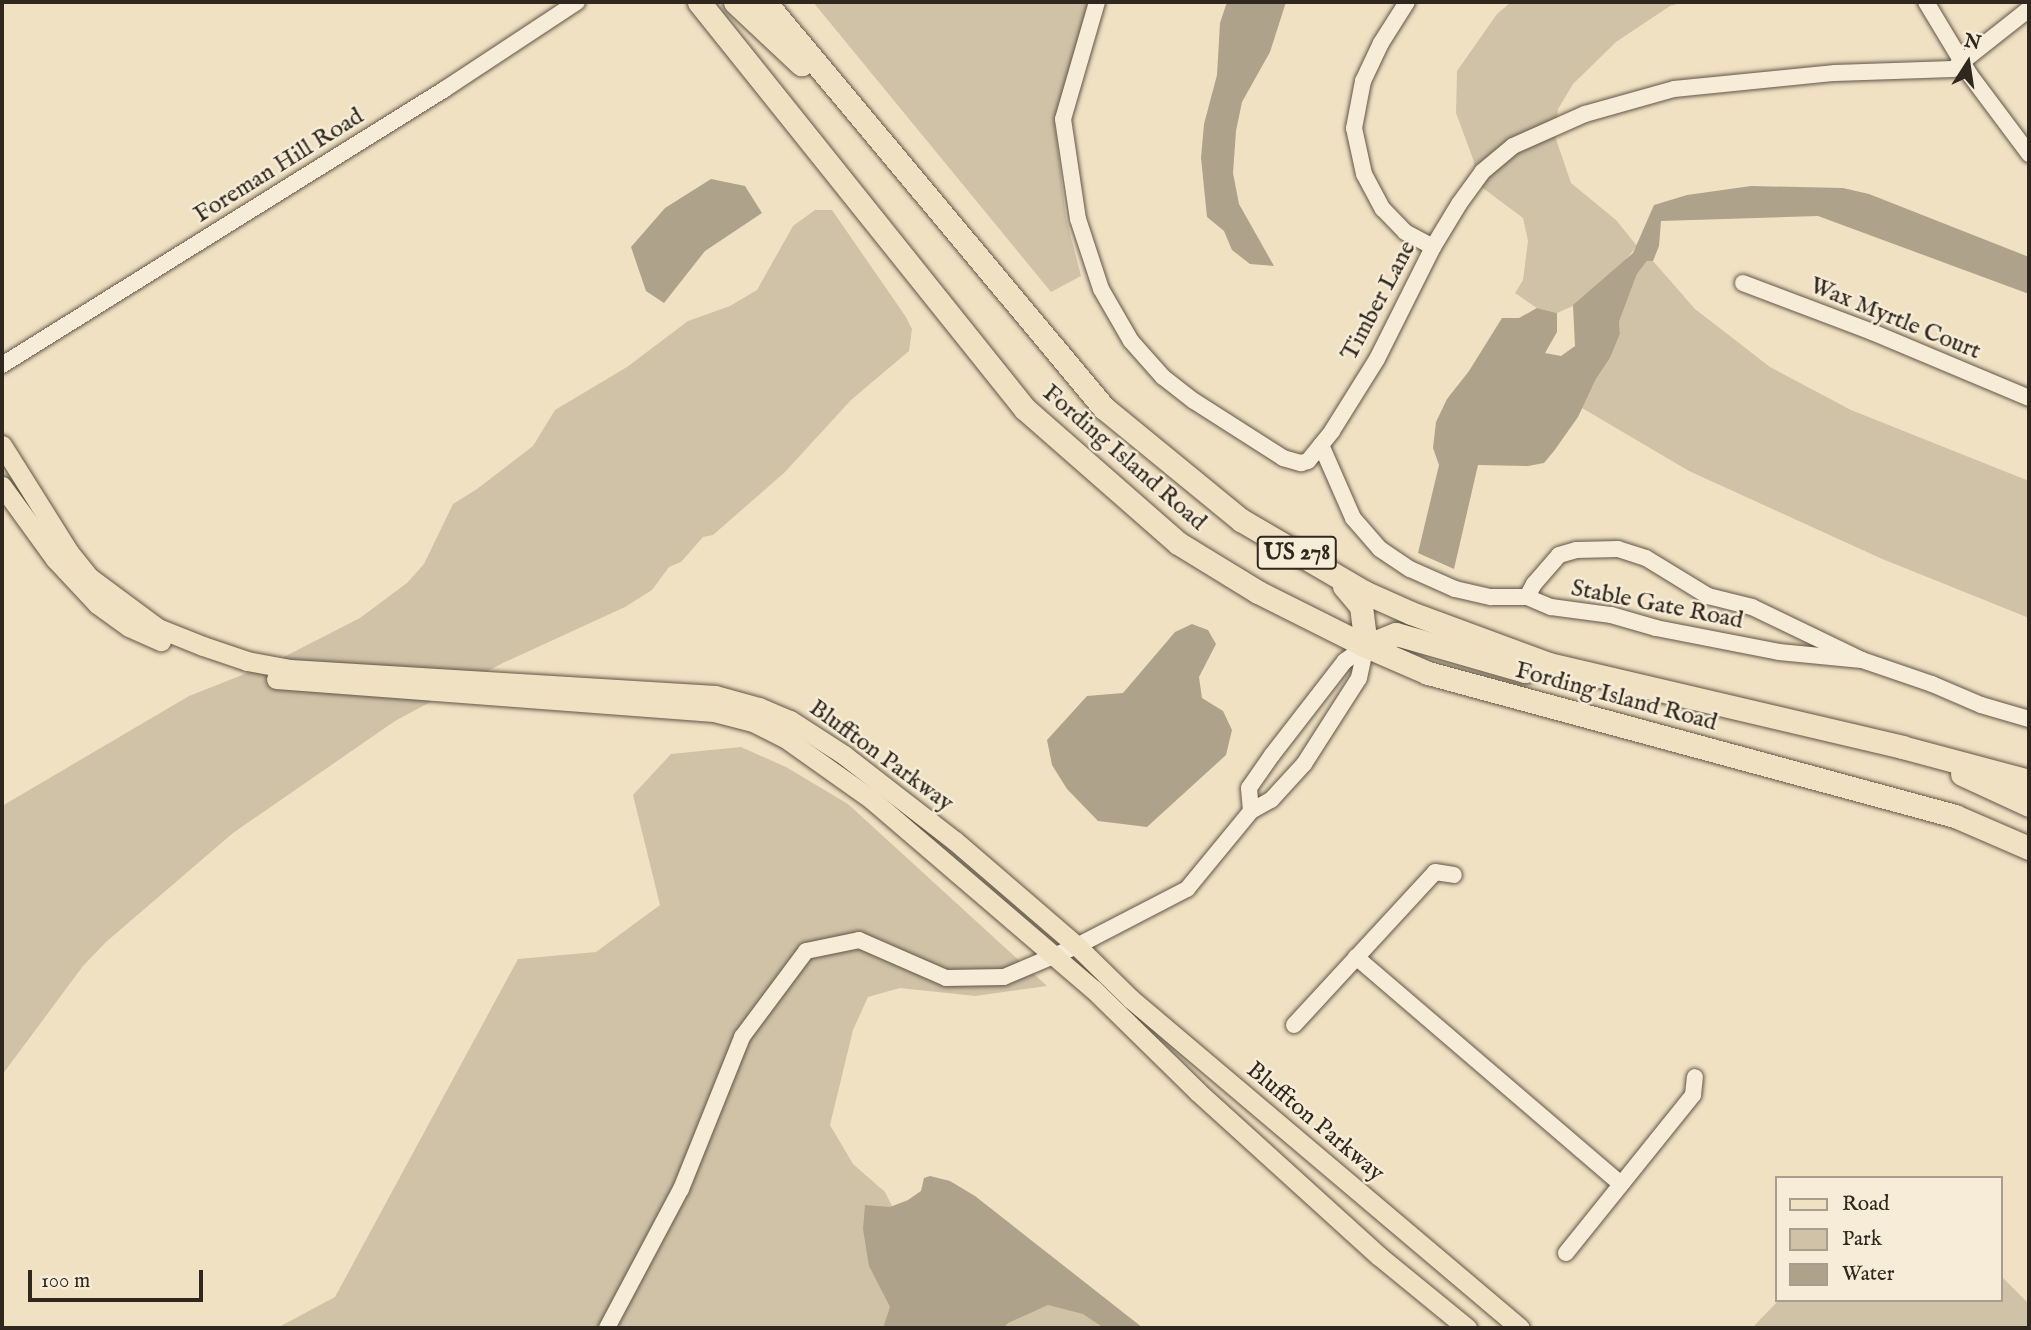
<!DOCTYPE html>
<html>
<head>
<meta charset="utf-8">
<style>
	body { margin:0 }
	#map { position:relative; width:2031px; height:1330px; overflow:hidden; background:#f1e1c3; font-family:"IM FELL English",serif }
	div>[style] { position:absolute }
	.green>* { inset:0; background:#d0c2a7 }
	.water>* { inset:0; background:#afa28b }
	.roads { filter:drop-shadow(0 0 2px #605647) drop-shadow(0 0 2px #605647) }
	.minor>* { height:16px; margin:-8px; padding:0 8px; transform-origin:8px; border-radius:8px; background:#f6ecd8 }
	.major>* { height:19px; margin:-9.5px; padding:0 9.5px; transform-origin:9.5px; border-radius:9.5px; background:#f1e1c3 }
	.highway>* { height:23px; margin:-11.5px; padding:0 11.5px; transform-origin:11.5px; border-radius:11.5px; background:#f1e1c3 }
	span { translate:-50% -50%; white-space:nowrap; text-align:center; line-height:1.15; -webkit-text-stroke:5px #f6ecd8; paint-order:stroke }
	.shield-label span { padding:2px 5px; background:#f6ecd8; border:2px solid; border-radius:5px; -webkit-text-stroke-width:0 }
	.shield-label { font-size:23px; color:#30281e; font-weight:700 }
	.street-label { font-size:24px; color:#30281e }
	.frame { position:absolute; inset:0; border:4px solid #30281e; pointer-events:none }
	.legend { position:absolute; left:1775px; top:1176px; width:228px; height:126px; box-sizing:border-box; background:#f6ecd8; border:2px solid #a79e8e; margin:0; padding:9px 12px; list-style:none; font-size:21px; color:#30281e }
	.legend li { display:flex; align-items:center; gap:14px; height:35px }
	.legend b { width:35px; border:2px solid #a79e8e }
	.north { position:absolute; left:1933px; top:28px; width:70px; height:70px; -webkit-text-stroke:5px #f6ecd8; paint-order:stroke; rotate:12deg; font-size:19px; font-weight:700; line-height:28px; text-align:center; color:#30281e }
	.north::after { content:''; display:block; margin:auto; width:24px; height:32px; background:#30281e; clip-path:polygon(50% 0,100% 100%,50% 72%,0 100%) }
	.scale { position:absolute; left:28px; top:1270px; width:175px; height:32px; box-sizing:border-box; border:4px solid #30281e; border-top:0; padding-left:9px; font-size:21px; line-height:24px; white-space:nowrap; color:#30281e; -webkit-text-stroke:5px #f6ecd8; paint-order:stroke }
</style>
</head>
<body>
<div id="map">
	<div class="green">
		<div style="clip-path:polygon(813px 2px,1091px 2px,1055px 125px,1066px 218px,1081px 276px,1051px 292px)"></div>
		<div style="clip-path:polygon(1511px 2px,1684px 2px,1670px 6px,1616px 42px,1573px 84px,1558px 109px,1555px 136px,1571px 183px,1616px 220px,1637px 246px,1623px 263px,1573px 306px,1557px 313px,1537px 308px,1515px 293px,1523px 280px,1528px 241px,1523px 218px,1479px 185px,1473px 159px,1456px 113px,1457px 71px,1497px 14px)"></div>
		<div style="clip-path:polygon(815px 210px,832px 210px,906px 317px,912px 329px,909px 351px,851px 400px,785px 472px,713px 535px,703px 537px,681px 562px,669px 567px,652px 590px,625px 607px,503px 663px,395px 721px,233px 833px,106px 942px,83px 966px,2px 1075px,2px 806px,189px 696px,270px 664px,360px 618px,407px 583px,424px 564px,453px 504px,477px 489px,533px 446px,555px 410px,627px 367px,688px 321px,730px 306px,757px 290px,793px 226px)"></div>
		<div style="clip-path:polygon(1647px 261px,1653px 261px,1695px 309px,1770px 367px,1851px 410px,2029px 481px,2029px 618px,1880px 558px,1689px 471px,1582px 408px,1596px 379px,1610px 358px,1620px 334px,1619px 322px,1637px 274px)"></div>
		<div style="clip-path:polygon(741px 747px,786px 767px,848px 804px,1047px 986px,975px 996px,900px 988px,868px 997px,853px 1030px,830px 1125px,853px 1164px,885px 1192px,911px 1244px,907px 1328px,277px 1328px,335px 1297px,518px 959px,596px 952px,660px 905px,633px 795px,671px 754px)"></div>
		<div style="clip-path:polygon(2001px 1276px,2029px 1304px,2029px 1328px,1752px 1328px,1779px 1300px,2001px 1300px)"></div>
		<div style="clip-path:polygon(1045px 1279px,1107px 1328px,986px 1328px)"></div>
	</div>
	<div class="water">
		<div style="clip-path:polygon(1227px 2px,1286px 2px,1270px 52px,1242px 102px,1236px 131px,1233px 173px,1239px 204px,1274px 266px,1250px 264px,1232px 250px,1224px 231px,1207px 217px,1201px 158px,1204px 124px,1217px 75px,1220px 23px)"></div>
		<div style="clip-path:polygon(711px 179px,745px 186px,762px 213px,705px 251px,664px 303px,646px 291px,631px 247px,665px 208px)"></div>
		<div style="clip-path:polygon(1751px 186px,1843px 188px,1869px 194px,2029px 257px,2029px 294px,1818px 216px,1661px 221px,1659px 246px,1653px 261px,1647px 261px,1637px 274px,1619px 322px,1620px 334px,1610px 358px,1596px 379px,1578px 417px,1554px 451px,1544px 463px,1528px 466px,1478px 465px,1454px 569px,1418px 553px,1439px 465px,1433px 448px,1436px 422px,1447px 399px,1469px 371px,1502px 318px,1519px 318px,1537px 308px,1557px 313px,1557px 332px,1545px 353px,1561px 356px,1575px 346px,1573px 305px,1633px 253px,1654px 205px,1687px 195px)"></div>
		<div style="clip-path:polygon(1192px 624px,1208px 630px,1216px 644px,1199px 677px,1202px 698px,1223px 711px,1232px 730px,1226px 755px,1147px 827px,1098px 821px,1067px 789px,1052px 765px,1047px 740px,1087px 696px,1123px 693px,1175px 632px)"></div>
		<div style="clip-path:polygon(930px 1176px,950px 1181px,975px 1196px,1143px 1328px,1104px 1328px,1083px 1314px,1048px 1305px,1008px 1323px,1004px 1328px,883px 1328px,890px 1307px,869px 1266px,863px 1229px,865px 1205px,890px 1207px,908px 1200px,921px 1191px,924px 1178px)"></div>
	</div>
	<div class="roads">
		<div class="minor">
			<div style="left:1097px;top:2px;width:122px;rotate:106.2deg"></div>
			<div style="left:1063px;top:119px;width:101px;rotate:81.5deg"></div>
			<div style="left:1078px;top:219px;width:74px;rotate:71.8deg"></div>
			<div style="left:1101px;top:289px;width:60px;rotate:60deg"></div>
			<div style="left:1131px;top:341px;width:48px;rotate:48.4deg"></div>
			<div style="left:1163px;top:377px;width:39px;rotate:38deg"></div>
			<div style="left:1194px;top:401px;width:106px;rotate:32.6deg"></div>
			<div style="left:1283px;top:458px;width:19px;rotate:16deg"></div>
			<div style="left:1301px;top:463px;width:7px;rotate:-16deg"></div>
			<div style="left:1308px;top:461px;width:38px;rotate:-51deg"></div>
			<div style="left:1332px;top:431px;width:85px;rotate:-58deg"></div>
			<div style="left:1377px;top:359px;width:125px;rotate:-63.4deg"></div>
			<div style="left:1433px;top:247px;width:50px;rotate:-58.8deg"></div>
			<div style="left:1459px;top:204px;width:39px;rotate:-54deg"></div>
			<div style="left:1482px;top:172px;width:40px;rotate:-40deg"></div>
			<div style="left:1513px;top:146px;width:79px;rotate:-24deg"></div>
			<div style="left:1585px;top:114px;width:92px;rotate:-15.7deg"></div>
			<div style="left:1674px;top:89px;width:162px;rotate:-5.7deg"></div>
			<div style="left:1835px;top:73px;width:118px;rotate:-1.9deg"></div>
			<div style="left:1953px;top:69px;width:97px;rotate:-38.3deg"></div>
			<div style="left:1407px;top:2px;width:49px;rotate:122.4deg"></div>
			<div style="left:1381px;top:43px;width:42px;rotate:115.3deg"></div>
			<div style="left:1363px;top:81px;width:48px;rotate:100.8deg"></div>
			<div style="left:1354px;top:128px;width:47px;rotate:77.7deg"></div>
			<div style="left:1364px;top:174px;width:40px;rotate:62deg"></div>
			<div style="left:1383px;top:209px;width:32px;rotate:46deg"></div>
			<div style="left:1405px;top:232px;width:32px;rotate:28deg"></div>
			<div style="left:1926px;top:2px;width:85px;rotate:58.9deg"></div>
			<div style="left:1970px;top:75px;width:99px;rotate:53.2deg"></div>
			<div style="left:1743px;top:283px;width:138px;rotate:20.8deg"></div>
			<div style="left:1872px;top:332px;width:170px;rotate:22.8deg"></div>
			<div style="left:2px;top:365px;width:522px;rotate:-31.92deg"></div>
			<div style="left:445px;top:89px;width:158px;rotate:-33.4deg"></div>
			<div style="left:1321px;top:445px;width:80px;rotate:66.3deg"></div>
			<div style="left:1353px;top:518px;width:41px;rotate:48.9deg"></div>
			<div style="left:1380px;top:549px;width:36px;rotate:34deg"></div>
			<div style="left:1410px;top:569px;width:49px;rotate:24deg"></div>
			<div style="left:1455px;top:589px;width:37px;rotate:13deg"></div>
			<div style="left:1491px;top:597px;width:36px"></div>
			<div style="left:1527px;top:597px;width:26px;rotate:23deg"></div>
			<div style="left:1551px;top:607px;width:61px;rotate:7.6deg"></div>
			<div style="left:1611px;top:615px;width:47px;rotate:16.1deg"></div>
			<div style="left:1656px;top:628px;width:125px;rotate:11deg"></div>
			<div style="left:1779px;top:652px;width:83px;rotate:5.5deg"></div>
			<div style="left:1527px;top:597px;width:15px;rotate:-62deg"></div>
			<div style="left:1534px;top:584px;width:38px;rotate:-49deg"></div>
			<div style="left:1559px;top:555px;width:18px;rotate:-16deg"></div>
			<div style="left:1576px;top:550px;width:42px;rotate:-1.4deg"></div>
			<div style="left:1618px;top:549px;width:29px;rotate:18deg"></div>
			<div style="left:1646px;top:558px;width:73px;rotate:31.5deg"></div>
			<div style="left:1708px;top:596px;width:45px;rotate:14deg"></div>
			<div style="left:1752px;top:607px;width:122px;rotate:25.7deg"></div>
			<div style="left:1862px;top:660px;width:74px;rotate:18.9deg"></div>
			<div style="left:1932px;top:684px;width:53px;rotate:23.2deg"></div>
			<div style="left:1981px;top:705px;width:50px;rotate:16.3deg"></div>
			<div style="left:1251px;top:811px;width:23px;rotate:-95deg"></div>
			<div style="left:1249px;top:788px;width:40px;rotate:-55.1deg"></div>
			<div style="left:1272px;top:755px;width:119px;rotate:-52.2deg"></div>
			<div style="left:1345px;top:661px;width:26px;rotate:-36deg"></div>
			<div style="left:1356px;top:957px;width:349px;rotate:40.6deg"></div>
			<div style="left:1294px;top:1025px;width:208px;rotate:-47.3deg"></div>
			<div style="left:1435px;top:872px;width:19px;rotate:9deg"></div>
			<div style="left:1566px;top:1253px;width:203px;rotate:-51.2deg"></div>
			<div style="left:1693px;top:1095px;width:18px;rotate:-84deg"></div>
			<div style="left:607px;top:1328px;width:157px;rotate:-62deg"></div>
			<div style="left:681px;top:1189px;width:164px;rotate:-68.1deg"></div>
			<div style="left:742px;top:1037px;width:107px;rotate:-53.3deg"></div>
			<div style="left:806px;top:951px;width:54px;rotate:-11.7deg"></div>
			<div style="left:859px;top:940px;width:95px;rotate:23.6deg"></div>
			<div style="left:946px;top:978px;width:58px;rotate:-1deg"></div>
			<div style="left:1004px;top:977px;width:79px;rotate:-23deg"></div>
			<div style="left:1077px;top:946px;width:124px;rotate:-27.4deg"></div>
			<div style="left:1187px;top:889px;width:101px;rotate:-50.6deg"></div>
			<div style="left:1251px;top:811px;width:23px;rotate:-29deg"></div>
			<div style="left:1271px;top:800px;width:49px;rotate:-47.5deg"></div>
			<div style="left:1304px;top:764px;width:102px;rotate:-57.4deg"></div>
			<div style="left:1359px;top:678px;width:33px;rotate:-78deg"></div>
		</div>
		<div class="major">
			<div style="left:2px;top:445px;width:126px;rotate:57.9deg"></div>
			<div style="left:69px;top:552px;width:32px;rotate:51deg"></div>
			<div style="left:89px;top:577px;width:86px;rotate:36.5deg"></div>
			<div style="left:158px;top:628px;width:48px;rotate:21.8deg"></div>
			<div style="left:203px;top:646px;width:46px;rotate:18.8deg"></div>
			<div style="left:247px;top:661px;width:44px;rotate:10.5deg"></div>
			<div style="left:290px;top:669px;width:426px;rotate:3.5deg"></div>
			<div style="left:715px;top:695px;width:46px;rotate:15.3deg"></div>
			<div style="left:759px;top:707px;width:34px;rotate:23deg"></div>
			<div style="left:790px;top:720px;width:64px;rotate:32.9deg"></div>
			<div style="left:844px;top:755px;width:140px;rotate:37.8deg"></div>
			<div style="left:955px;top:841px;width:161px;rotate:40.7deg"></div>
			<div style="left:1077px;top:946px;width:76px;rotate:44.5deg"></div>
			<div style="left:1131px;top:999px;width:509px;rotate:40.22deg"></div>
			<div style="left:2px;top:486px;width:90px;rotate:54deg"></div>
			<div style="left:55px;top:559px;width:62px;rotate:47deg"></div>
			<div style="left:97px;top:604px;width:39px;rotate:36deg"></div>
			<div style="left:129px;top:627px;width:35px;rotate:24deg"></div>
			<div style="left:276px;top:679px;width:439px;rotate:4.3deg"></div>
			<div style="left:714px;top:712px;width:40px;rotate:14.4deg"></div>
			<div style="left:753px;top:722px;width:36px;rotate:27deg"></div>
			<div style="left:785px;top:738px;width:105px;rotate:35.3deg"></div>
			<div style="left:871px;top:799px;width:292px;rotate:40.6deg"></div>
			<div style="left:1093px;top:989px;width:147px;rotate:44.4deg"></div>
			<div style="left:1198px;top:1092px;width:244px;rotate:42.2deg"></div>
			<div style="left:1379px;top:1256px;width:114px;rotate:39.3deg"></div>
		</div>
		<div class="highway">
			<div style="left:699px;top:2px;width:521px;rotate:51.31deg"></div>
			<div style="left:1025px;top:409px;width:203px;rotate:41.2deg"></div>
			<div style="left:1178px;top:543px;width:94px;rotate:31.5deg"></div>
			<div style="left:1258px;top:592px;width:121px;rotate:26.6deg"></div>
			<div style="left:1366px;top:646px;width:68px;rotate:23.5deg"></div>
			<div style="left:1428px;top:673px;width:546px;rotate:15.18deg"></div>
			<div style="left:1955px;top:816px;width:81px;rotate:23.4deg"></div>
			<div style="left:735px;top:2px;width:91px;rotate:43.2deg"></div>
			<div style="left:765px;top:2px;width:529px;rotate:50.14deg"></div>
			<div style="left:1104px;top:408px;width:177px;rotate:39.3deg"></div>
			<div style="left:1241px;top:520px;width:143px;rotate:30.3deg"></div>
			<div style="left:1364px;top:592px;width:51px;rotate:24.1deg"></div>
			<div style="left:1411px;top:613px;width:147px;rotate:20.3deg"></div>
			<div style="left:1549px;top:664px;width:363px;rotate:13.2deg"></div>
			<div style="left:1902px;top:747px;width:131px;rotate:15deg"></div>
			<div style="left:1344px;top:586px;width:26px;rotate:50deg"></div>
			<div style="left:1361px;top:606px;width:40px;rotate:82.9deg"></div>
			<div style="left:1366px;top:646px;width:32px;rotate:-22deg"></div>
			<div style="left:1396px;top:634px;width:134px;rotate:16deg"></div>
			<div style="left:1525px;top:671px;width:16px;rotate:-18deg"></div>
			<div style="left:1962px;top:774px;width:74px;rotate:24.8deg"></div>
		</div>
	</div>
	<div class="shield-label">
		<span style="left:1297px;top:553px">US 278</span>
	</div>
	<div class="street-label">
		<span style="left:279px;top:166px;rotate:-32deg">Foreman Hill Road</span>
		<span style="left:1379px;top:301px;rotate:-62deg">Timber Lane</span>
		<span style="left:1895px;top:319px;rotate:22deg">Wax Myrtle Court</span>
		<span style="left:1124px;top:458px;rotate:41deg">Fording Island Road</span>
		<span style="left:1657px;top:605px;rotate:11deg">Stable Gate Road</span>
		<span style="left:1616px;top:697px;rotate:15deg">Fording Island Road</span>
		<span style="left:881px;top:756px;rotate:36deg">Bluffton Parkway</span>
		<span style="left:1315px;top:1122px;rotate:40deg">Bluffton Parkway</span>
	</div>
	<div class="frame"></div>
	<ul class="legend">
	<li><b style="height:9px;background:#f1e1c3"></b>Road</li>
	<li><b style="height:19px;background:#d0c2a7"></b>Park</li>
	<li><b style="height:19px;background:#afa28b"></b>Water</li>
	</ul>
	<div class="north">N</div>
	<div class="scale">100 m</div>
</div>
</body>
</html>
